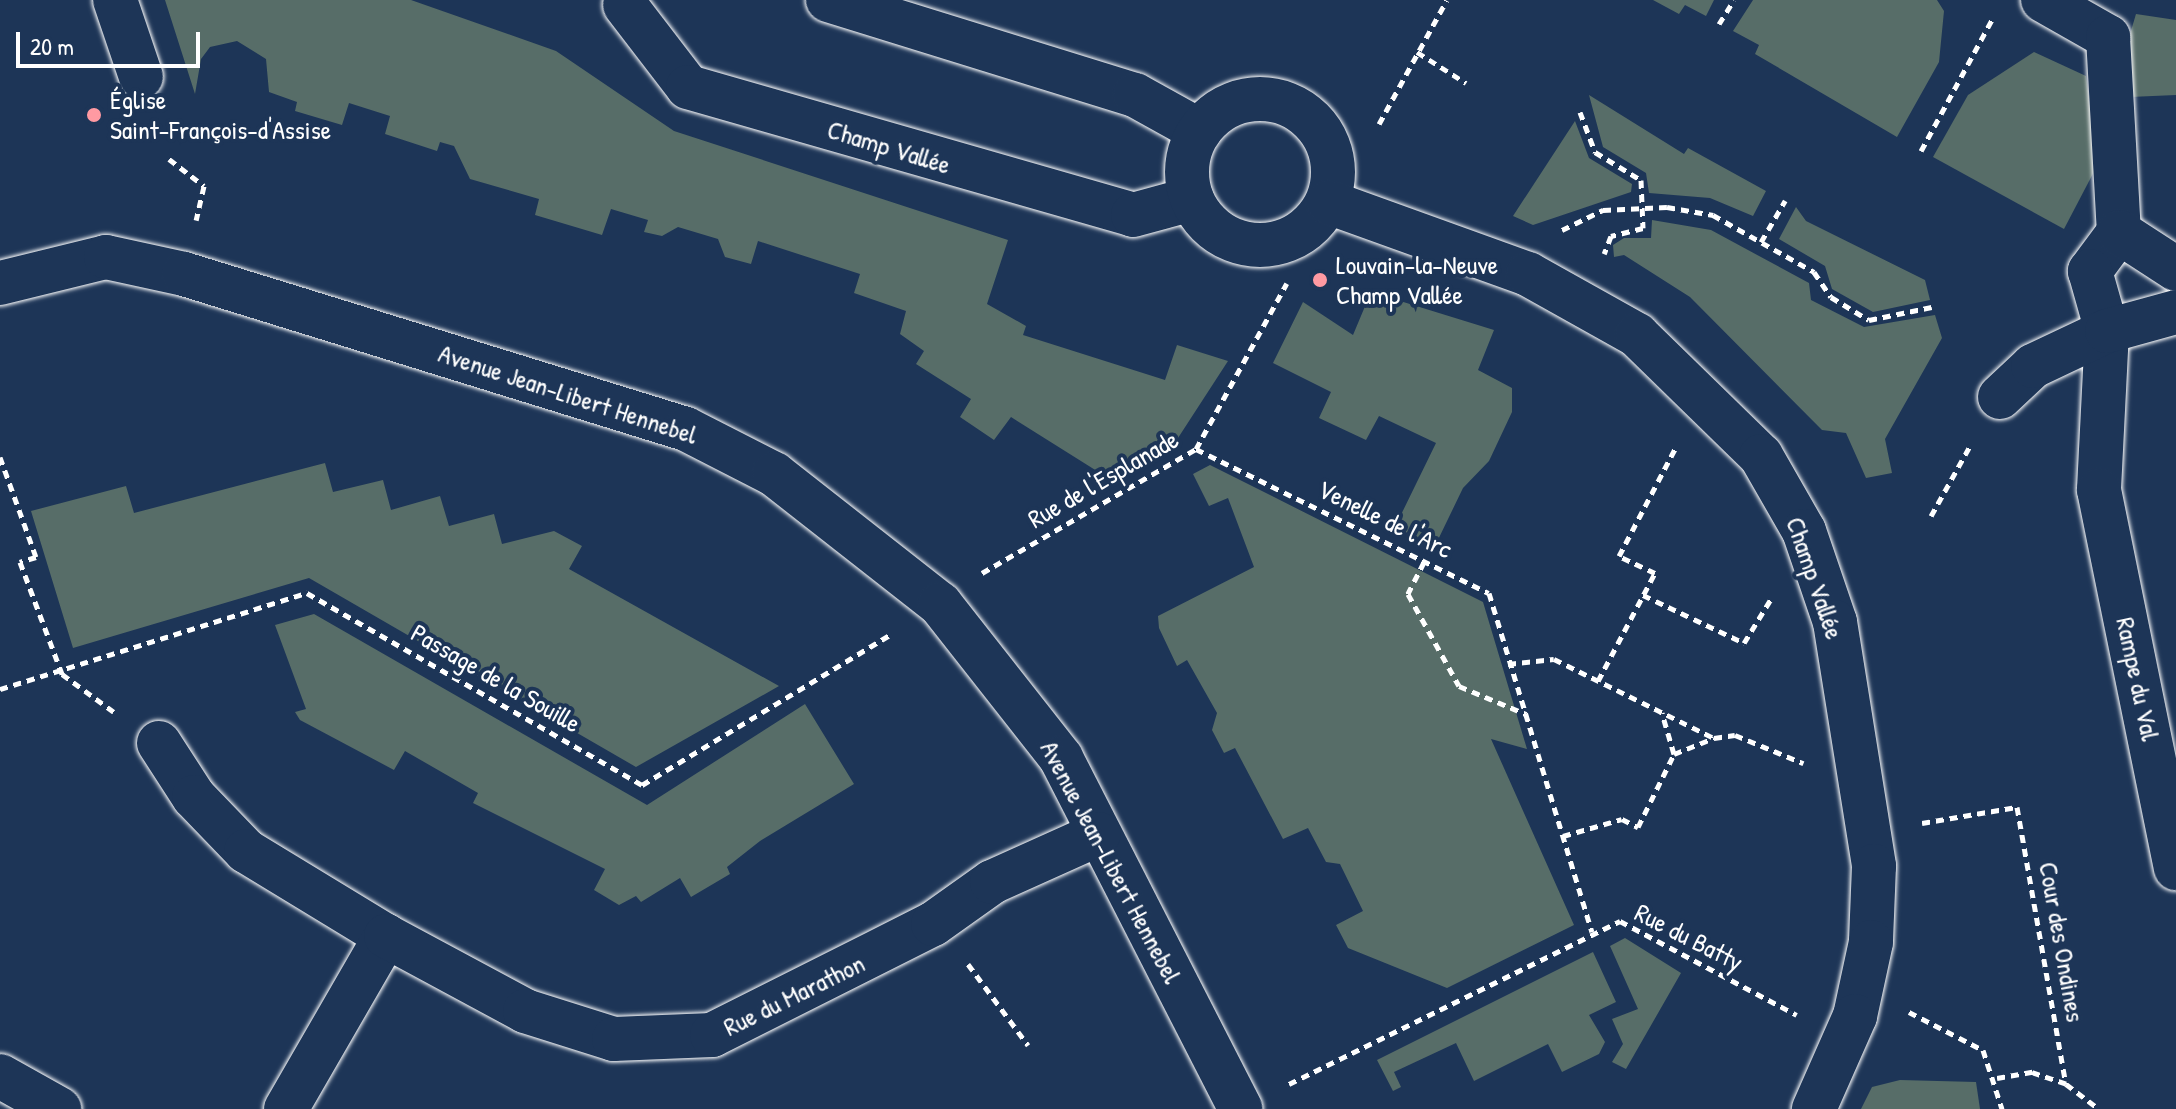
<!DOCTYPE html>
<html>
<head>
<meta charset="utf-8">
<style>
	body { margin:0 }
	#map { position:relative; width:2176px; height:1109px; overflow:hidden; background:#1d3557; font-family:"Patrick Hand",sans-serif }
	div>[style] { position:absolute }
	.green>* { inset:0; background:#576d68 }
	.path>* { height:5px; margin-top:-2.5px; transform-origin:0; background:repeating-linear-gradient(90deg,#fff 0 8px,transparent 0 14px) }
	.roads { filter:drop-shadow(0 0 2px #fff) drop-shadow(0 0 2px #fff) }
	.pedestrian>* { height:44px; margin:-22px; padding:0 22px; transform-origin:22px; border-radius:22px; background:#1d3557 }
	.minor>* { height:44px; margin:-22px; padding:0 22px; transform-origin:22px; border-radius:22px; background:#1d3557 }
	.minor>.ring { margin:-22px; padding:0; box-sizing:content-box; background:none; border:44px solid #1d3557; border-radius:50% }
	.dots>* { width:22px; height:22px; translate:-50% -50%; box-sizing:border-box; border:4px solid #1d3557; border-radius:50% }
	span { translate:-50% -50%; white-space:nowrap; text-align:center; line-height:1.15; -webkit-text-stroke:8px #1d3557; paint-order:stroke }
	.poi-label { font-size:26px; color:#fff }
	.left { translate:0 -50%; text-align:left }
	.street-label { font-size:26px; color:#fff }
	.scale { position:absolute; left:16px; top:32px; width:184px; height:36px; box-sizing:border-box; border:4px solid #fff; border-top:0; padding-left:10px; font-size:24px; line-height:28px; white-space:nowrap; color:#fff; -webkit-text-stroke:6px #1d3557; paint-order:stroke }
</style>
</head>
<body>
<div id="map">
	<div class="green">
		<div style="clip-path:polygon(165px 0,411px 0,556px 51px,674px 131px,1008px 240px,987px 304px,1026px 326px,1023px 335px,1165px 380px,1177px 345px,1228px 361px,1178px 438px,1108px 478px,1011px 417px,994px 440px,960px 417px,971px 399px,916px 364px,924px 351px,900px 334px,906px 311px,854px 293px,860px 274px,758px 241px,751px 264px,725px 257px,718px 239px,678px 227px,662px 236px,644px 232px,648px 220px,611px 209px,602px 235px,535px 215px,539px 199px,470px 179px,454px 146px,440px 142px,437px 151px,385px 134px,390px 116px,349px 103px,342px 125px,295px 111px,297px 102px,269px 92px,266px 59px,237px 41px,210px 47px,201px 59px,195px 94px)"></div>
		<div style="clip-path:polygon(1653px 0,1714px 0,1706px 16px,1685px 5px,1679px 14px)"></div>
		<div style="clip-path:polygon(1753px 0,1937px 0,1944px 11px,1939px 62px,1897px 137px,1755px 54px,1759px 45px,1733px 31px)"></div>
		<div style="clip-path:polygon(2136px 14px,2176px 20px,2176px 95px,2130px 97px,2125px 51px)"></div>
		<div style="clip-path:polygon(2034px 52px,2086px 76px,2098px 164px,2064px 229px,1933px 157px,1968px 95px)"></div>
		<div style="clip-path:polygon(1589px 95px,1684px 154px,1688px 148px,1766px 191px,1753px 216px,1710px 198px,1649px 193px,1646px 173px,1603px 147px)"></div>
		<div style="clip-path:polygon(1575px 121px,1589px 158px,1632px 184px,1631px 192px,1533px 225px,1513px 216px)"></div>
		<div style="clip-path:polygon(1796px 207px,1806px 221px,1925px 280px,1930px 300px,1873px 312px,1832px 289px,1825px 266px,1779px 239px)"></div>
		<div style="clip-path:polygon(1652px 220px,1711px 230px,1809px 283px,1811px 300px,1864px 327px,1935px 315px,1942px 338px,1885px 439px,1892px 473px,1866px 478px,1846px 433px,1822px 430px,1690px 297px,1624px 255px,1614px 257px,1613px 245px,1624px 238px,1651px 238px)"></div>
		<div style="clip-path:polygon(1371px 292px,1494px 330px,1478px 370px,1512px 388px,1512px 412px,1489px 461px,1463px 488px,1435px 546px,1395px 527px,1436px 443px,1379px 416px,1366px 440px,1319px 418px,1331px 392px,1273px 363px,1303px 302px,1353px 335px)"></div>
		<div style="clip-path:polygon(325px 463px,333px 492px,383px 480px,391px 510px,440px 496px,449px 526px,494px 514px,502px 544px,554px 531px,582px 546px,569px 569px,779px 686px,636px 767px,309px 578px,73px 648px,31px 511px,126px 486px,134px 513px)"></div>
		<div style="clip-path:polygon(1210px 465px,1483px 602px,1527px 749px,1491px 739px,1574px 925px,1447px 988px,1348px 948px,1336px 925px,1363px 911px,1340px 864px,1326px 862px,1308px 828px,1283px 839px,1235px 748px,1224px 753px,1212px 730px,1217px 713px,1187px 660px,1177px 666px,1159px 628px,1158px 616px,1254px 567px,1228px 498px,1209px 506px,1193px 474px)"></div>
		<div style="clip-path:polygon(314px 614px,647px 805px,805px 704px,854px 784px,760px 841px,727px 867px,730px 874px,691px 897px,680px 878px,641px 902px,636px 896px,619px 905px,594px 890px,605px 869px,473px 803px,478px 793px,405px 751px,394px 770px,300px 720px,295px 712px,306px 709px,275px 625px)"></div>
		<div style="clip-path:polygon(1625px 938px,1681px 973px,1626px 1069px,1612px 1062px,1623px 1044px,1612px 1019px,1638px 1009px,1610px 946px)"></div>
		<div style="clip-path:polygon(1593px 952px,1616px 1002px,1589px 1015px,1605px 1042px,1599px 1054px,1562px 1072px,1548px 1044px,1474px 1081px,1456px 1043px,1394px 1072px,1401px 1087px,1393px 1091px,1377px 1060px)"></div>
		<div style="clip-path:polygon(1900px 1080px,1976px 1082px,1980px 1109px,1861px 1109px,1872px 1087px)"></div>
	</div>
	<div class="path">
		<div style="left:1719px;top:24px;width:28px;rotate:-58deg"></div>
		<div style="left:1417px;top:52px;width:58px;rotate:32.3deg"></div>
		<div style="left:1580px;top:112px;width:43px;rotate:69.4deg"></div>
		<div style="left:1595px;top:152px;width:54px;rotate:31.3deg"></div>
		<div style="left:1641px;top:180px;width:48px;rotate:87.6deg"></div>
		<div style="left:1643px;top:228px;width:33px;rotate:166deg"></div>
		<div style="left:1611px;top:236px;width:19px;rotate:111deg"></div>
		<div style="left:1379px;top:124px;width:141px;rotate:-61.3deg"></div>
		<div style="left:1921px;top:151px;width:151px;rotate:-61.6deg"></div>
		<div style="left:169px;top:159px;width:44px;rotate:37.6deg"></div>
		<div style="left:204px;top:186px;width:35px;rotate:103deg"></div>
		<div style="left:1562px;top:230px;width:46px;rotate:-26deg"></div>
		<div style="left:1603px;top:210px;width:64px;rotate:-2.7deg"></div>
		<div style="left:1667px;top:207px;width:47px;rotate:9.9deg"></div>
		<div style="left:1713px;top:215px;width:116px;rotate:29.4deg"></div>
		<div style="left:1814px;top:272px;width:30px;rotate:56deg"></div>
		<div style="left:1831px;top:297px;width:44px;rotate:31.2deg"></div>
		<div style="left:1869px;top:320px;width:64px;rotate:-11.7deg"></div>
		<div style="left:1761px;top:242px;width:48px;rotate:-59.7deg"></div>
		<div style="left:1196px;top:449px;width:326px;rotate:26.2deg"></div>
		<div style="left:1489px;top:593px;width:354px;rotate:73.1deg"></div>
		<div style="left:0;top:457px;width:106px;rotate:70.2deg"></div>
		<div style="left:36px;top:557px;width:17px;rotate:163deg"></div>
		<div style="left:20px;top:562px;width:120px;rotate:69.4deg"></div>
		<div style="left:62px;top:674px;width:64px;rotate:36.2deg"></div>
		<div style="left:1931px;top:516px;width:82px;rotate:-60.9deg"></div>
		<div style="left:1424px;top:562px;width:36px;rotate:117deg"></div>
		<div style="left:1408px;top:594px;width:105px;rotate:61deg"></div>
		<div style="left:1459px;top:686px;width:73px;rotate:22.7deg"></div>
		<div style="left:982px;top:573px;width:247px;rotate:-30.1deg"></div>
		<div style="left:1196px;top:449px;width:189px;rotate:-61.3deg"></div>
		<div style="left:1643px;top:595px;width:112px;rotate:25.4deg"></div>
		<div style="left:1744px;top:643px;width:52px;rotate:-58.5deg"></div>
		<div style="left:1508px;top:664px;width:46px;rotate:-6.2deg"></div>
		<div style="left:1554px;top:659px;width:178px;rotate:26.3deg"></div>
		<div style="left:1714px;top:738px;width:21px;rotate:-8deg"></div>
		<div style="left:1735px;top:735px;width:74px;rotate:22.4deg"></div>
		<div style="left:1598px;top:681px;width:122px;rotate:-62.2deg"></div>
		<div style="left:1655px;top:573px;width:40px;rotate:-155deg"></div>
		<div style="left:1619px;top:556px;width:123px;rotate:-62.4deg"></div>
		<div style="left:0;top:689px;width:322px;rotate:-17.4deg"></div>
		<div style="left:307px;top:593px;width:386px;rotate:29.8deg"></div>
		<div style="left:642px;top:785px;width:291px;rotate:-31.2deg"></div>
		<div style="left:1674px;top:754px;width:43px;rotate:-21.8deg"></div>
		<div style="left:1922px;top:823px;width:96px;rotate:-9.6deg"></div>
		<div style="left:2017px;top:807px;width:281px;rotate:80deg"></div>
		<div style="left:1563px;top:836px;width:61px;rotate:-16.1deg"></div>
		<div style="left:1622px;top:819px;width:18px;rotate:27deg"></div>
		<div style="left:1638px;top:827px;width:81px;rotate:-63.7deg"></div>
		<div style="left:1674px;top:754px;width:43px;rotate:-106.3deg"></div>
		<div style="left:968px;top:964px;width:101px;rotate:53.5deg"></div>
		<div style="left:1909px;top:1012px;width:83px;rotate:27.2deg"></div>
		<div style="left:1983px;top:1050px;width:62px;rotate:72.1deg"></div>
		<div style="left:1997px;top:1078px;width:36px;rotate:-10deg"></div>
		<div style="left:2032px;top:1072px;width:36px;rotate:19deg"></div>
		<div style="left:2066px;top:1084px;width:41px;rotate:37.1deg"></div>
		<div style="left:1289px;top:1084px;width:369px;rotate:-26.2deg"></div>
		<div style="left:1620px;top:921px;width:200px;rotate:28deg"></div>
	</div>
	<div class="roads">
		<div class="pedestrian">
			<div style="left:115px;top:0;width:81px;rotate:71.3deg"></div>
			<div style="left:2043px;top:0;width:75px;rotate:29.6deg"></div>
			<div style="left:2108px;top:37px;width:195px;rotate:86.8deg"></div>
			<div style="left:2119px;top:232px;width:49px;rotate:126.6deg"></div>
			<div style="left:2090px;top:271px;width:62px;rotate:74.2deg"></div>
			<div style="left:2107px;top:331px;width:159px;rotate:92.9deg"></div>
			<div style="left:2099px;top:490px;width:386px;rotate:78.5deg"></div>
			<div style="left:2119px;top:232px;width:68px;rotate:33deg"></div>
			<div style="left:2000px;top:397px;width:45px;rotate:-43.2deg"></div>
			<div style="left:2033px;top:366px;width:82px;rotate:-25.3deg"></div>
			<div style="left:2107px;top:331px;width:72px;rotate:-15.4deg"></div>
			<div style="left:0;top:1076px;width:68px;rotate:29.2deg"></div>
		</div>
		<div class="minor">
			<div style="left:828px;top:0;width:321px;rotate:17.2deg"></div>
			<div style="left:1135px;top:95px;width:74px;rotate:29deg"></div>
			<div style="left:625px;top:5px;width:103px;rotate:52.5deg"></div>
			<div style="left:688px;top:87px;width:463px;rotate:16deg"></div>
			<div style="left:1133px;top:215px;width:61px;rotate:-15.2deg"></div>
			<div class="ring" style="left:1187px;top:99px;width:102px;height:102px"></div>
			<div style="left:1328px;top:202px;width:213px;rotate:19.8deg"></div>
			<div style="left:1528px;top:274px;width:125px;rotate:29.2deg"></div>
			<div style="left:1637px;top:335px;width:173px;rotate:44.3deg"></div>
			<div style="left:1761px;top:456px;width:86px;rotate:60.2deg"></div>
			<div style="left:1804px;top:531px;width:96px;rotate:71.2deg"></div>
			<div style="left:1835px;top:622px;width:247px;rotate:80.9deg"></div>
			<div style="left:1874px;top:866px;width:76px;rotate:92.3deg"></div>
			<div style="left:1871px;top:942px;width:76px;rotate:102.2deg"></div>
			<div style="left:1855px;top:1016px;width:102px;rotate:113.8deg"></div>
			<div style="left:0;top:283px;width:109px;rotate:-13.8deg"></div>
			<div style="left:106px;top:257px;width:80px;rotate:12.3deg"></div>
			<div style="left:184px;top:274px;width:525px;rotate:17.16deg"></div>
			<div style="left:686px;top:429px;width:99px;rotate:27.1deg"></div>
			<div style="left:774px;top:474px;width:211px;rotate:38.1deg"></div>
			<div style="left:940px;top:604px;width:196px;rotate:51.8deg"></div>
			<div style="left:1061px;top:758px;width:394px;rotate:62.9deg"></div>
			<div style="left:159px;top:743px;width:64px;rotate:57.1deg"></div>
			<div style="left:194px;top:797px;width:75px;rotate:46.1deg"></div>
			<div style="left:246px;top:851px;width:164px;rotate:31.3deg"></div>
			<div style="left:286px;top:1109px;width:200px;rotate:-60deg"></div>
			<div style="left:386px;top:936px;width:158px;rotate:28.3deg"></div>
			<div style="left:525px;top:1011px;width:93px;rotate:17.5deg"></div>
			<div style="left:614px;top:1039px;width:98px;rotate:-2.3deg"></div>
			<div style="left:712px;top:1035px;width:247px;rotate:-26.7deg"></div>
			<div style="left:933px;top:924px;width:72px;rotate:-35.4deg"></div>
			<div style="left:992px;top:882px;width:117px;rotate:-24.2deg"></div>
		</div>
	</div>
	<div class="dots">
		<div style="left:94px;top:115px;background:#ff9aa2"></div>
		<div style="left:1320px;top:280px;background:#ff9aa2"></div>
	</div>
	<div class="poi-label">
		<span class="left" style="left:110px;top:115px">Église<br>Saint-François-d'Assise</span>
		<span class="left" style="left:1336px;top:280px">Louvain-la-Neuve<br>Champ Vallée</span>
	</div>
	<div class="street-label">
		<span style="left:889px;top:147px;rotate:17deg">Champ Vallée</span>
		<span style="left:568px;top:394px;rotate:18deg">Avenue Jean-Libert Hennebel</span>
		<span style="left:1103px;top:479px;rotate:-30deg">Rue de l'Esplanade</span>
		<span style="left:1385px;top:519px;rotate:26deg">Venelle de l'Arc</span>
		<span style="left:1815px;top:578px;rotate:71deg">Champ Vallée</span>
		<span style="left:496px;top:678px;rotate:30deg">Passage de la Souille</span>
		<span style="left:2138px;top:679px;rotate:78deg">Rampe du Val</span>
		<span style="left:1111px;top:862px;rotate:62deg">Avenue Jean-Libert Hennebel</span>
		<span style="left:1689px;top:937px;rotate:27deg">Rue du Batty</span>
		<span style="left:2062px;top:942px;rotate:80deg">Cour des Ondines</span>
		<span style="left:794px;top:995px;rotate:-26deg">Rue du Marathon</span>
	</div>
	<div class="scale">20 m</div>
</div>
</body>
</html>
